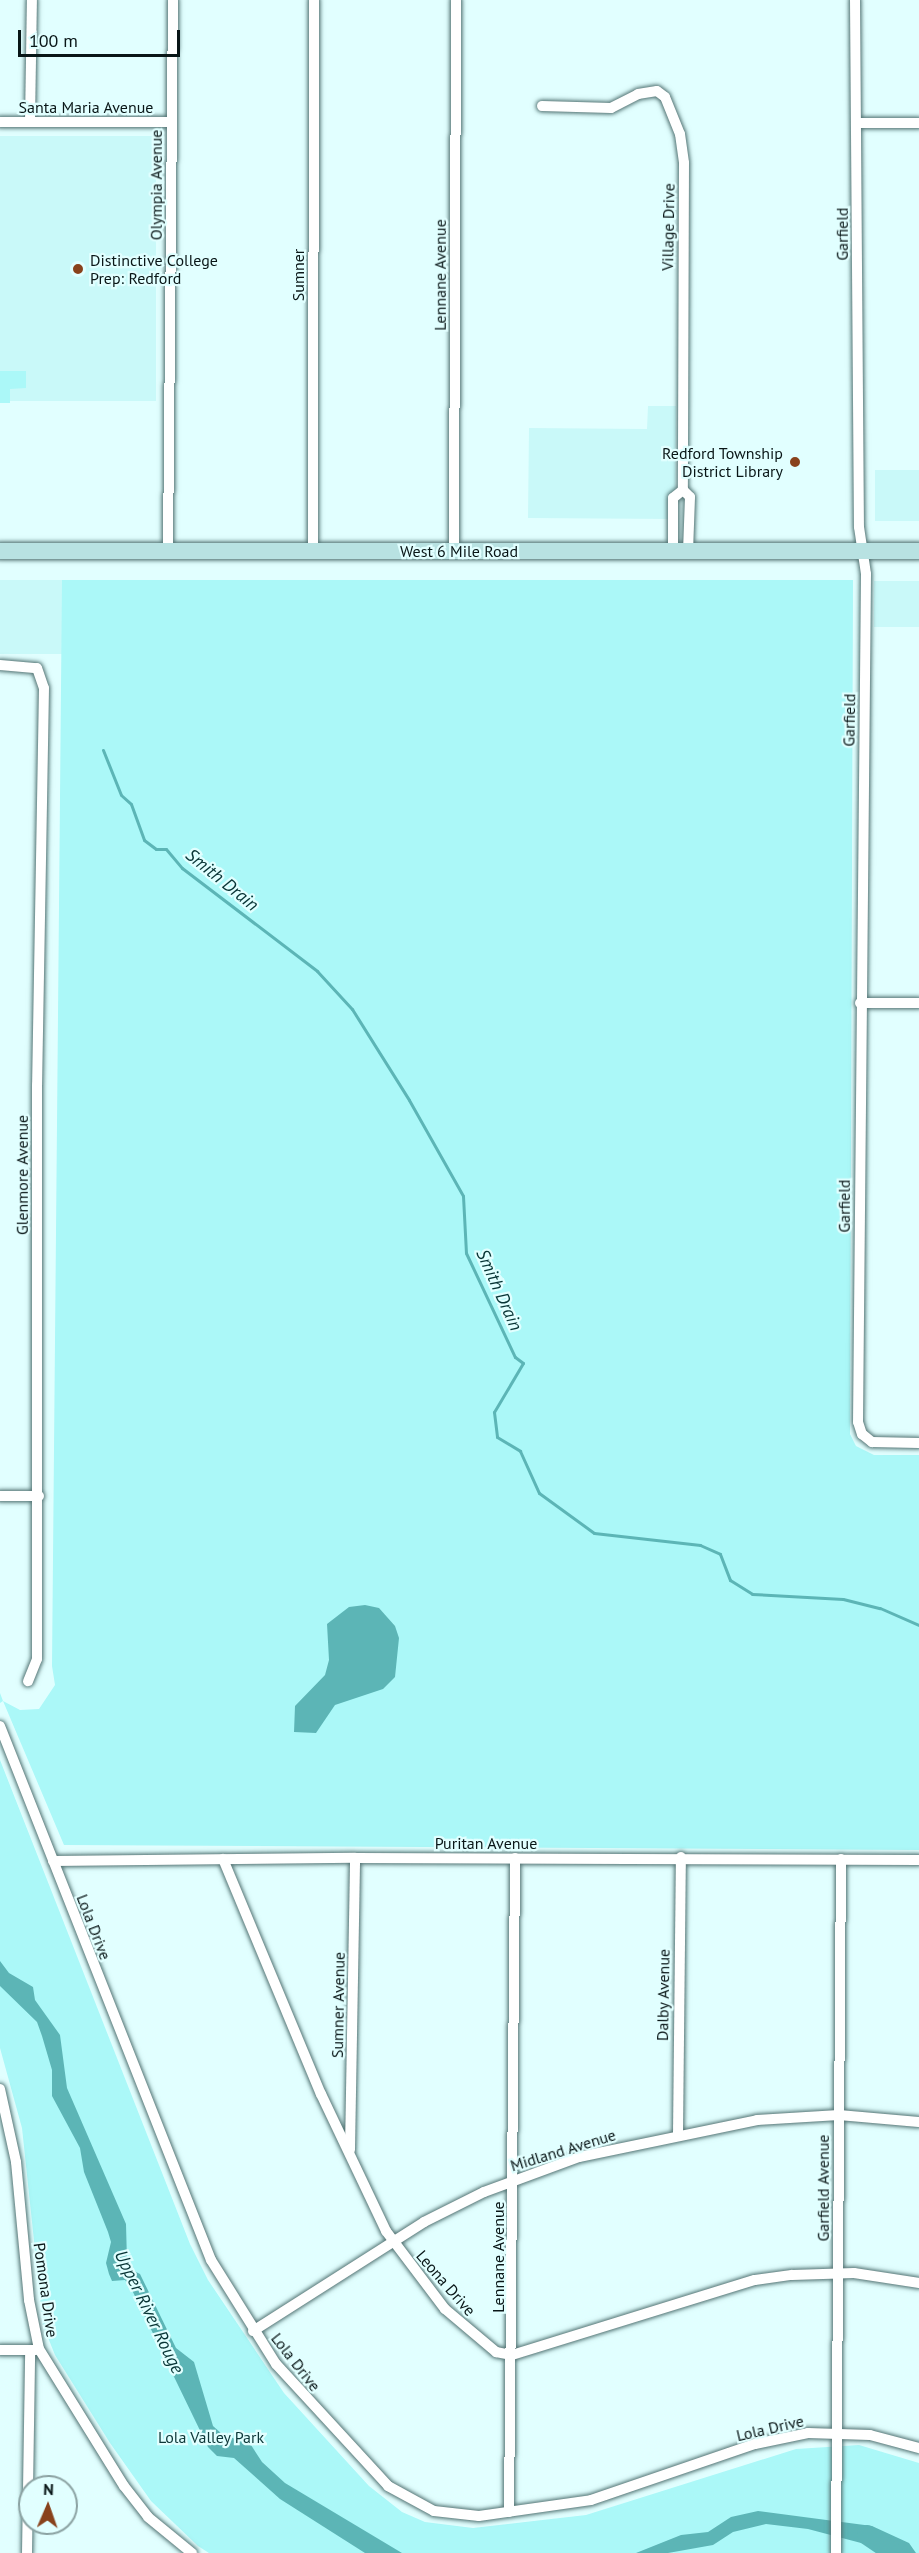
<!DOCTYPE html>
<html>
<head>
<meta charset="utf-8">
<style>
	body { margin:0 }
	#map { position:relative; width:919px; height:2553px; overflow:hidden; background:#e1ffff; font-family:"PT Sans",sans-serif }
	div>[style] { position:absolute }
	.built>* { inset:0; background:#c9f9f9; transform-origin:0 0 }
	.green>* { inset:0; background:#abf8f8 }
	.water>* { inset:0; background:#5cb5b6 }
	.stream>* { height:3px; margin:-1.5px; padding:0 1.5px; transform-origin:1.5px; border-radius:1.5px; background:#5cb5b6 }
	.river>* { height:20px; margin:-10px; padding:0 10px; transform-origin:10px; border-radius:10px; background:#5cb5b6 }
	.roads { filter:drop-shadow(0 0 2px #547575) drop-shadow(0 0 2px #547575) }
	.minor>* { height:10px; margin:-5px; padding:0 5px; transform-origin:5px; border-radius:5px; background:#fff }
	.secondary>* { height:16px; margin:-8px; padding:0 8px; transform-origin:8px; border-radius:8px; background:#b8e2e2 }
	.dots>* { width:16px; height:16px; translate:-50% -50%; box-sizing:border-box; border:3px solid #e1ffff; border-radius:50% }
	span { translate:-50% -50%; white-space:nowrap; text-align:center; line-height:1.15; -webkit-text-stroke:4.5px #e1ffff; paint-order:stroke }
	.street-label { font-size:16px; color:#091617 }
	.poi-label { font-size:16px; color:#091617 }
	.left { translate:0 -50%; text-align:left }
	.right { translate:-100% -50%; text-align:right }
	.park-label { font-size:16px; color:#0d3839 }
	.water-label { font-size:18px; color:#073435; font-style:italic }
	.north { position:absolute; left:18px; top:2475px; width:60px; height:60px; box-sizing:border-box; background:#e1ffff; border:2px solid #8ba2a2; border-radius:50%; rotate:2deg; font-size:16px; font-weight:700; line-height:24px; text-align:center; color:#091617 }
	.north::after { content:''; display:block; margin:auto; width:21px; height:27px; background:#88421c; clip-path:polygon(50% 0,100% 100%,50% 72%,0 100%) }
	.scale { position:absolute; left:18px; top:30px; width:162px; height:27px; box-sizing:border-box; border:3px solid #091617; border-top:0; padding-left:8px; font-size:18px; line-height:21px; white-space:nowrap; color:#091617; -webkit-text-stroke:4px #e1ffff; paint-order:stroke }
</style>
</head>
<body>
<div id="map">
	<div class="built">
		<div style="left:0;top:136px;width:156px;height:265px"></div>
		<div style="clip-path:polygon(648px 406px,676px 406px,675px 519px,528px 518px,529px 428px,647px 429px)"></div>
		<div style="left:875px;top:470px;width:44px;height:51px"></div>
		<div style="left:0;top:580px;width:62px;height:74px"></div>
		<div style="left:874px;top:581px;width:45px;height:46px"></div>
	</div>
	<div class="green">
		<div style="clip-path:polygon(0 371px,26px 371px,26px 388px,10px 389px,10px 403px,0 403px)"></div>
		<div style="clip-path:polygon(62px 580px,853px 580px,850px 1434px,856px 1446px,874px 1455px,919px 1455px,919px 1850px,64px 1845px,3px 1701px,0 1703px,0 1693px,3px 1701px,20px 1710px,39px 1709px,55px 1685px,52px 1666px)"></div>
		<div style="clip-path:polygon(0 1760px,190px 2244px,208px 2280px,284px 2393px,369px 2486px,402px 2512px,425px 2522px,473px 2528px,586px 2515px,796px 2449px,859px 2445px,919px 2463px,919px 2553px,209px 2553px,198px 2546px,151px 2501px,110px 2443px,55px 2355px,43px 2325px,22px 2128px,0 2048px)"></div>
	</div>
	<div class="water">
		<div style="clip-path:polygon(365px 1605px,379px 1608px,395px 1626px,399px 1638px,395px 1677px,383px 1689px,335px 1705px,316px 1733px,294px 1732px,295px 1706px,325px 1675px,329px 1660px,327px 1624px,349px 1607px)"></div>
		<div style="clip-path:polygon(0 1961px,9px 1973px,33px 1987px,35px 2000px,60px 2035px,67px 2088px,126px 2224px,127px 2261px,132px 2270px,140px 2274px,176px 2348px,194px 2362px,213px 2426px,222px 2434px,251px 2445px,262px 2462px,285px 2483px,402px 2553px,365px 2553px,280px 2499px,234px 2458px,217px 2456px,208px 2447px,131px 2288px,125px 2280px,112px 2281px,109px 2274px,106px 2263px,111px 2242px,108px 2232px,84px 2172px,80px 2148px,52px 2096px,52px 2070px,42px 2036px,37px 2022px,0 1986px)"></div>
		<div style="clip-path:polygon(758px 2511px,872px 2526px,909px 2543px,916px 2553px,899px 2553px,808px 2529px,766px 2524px,733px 2532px,713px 2545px,668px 2553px,636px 2553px,681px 2535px,708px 2532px,731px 2517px)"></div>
	</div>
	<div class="stream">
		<div style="left:103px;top:750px;width:48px;rotate:68.2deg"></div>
		<div style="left:121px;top:795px;width:13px;rotate:42deg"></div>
		<div style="left:131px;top:804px;width:38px;rotate:70deg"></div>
		<div style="left:144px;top:840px;width:15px;rotate:37deg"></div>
		<div style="left:156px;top:849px;width:10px"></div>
		<div style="left:166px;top:849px;width:25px;rotate:50deg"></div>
		<div style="left:182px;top:868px;width:170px;rotate:37.3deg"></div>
		<div style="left:317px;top:971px;width:52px;rotate:47.4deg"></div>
		<div style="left:352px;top:1009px;width:107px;rotate:57.9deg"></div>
		<div style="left:409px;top:1100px;width:110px;rotate:60.6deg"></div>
		<div style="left:463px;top:1196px;width:57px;rotate:87deg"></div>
		<div style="left:466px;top:1253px;width:115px;rotate:64.8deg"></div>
		<div style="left:515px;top:1357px;width:10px;rotate:37deg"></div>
		<div style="left:523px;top:1363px;width:57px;rotate:120.6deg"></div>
		<div style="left:494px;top:1412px;width:25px;rotate:83deg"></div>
		<div style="left:497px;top:1437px;width:27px;rotate:31deg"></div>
		<div style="left:520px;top:1451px;width:46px;rotate:65.7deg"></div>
		<div style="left:539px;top:1493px;width:68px;rotate:36deg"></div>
		<div style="left:594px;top:1533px;width:107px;rotate:6.5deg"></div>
		<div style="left:700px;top:1545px;width:22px;rotate:24deg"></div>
		<div style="left:720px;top:1554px;width:28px;rotate:69deg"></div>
		<div style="left:730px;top:1580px;width:26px;rotate:32deg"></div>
		<div style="left:752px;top:1594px;width:91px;rotate:3.1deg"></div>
		<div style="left:843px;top:1599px;width:38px;rotate:14deg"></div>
		<div style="left:880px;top:1608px;width:43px;rotate:23.6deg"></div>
	</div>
	<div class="river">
		<div style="left:867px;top:2535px;width:32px;rotate:34deg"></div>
	</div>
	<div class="roads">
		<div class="minor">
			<div style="left:855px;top:0;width:527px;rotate:89.57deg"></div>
			<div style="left:859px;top:527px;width:48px;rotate:81.5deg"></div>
			<div style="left:866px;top:574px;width:848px;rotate:90.54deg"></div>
			<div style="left:858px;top:1422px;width:13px;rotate:72deg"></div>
			<div style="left:862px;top:1434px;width:13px;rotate:39deg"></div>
			<div style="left:872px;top:1442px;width:47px;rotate:1.2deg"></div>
			<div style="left:542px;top:106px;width:69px;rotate:1.7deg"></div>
			<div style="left:611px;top:108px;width:30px;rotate:-27deg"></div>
			<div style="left:638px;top:94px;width:19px;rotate:-9deg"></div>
			<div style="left:657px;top:91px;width:10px;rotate:37deg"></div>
			<div style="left:665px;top:97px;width:40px;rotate:68deg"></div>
			<div style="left:680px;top:134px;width:29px;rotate:82deg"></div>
			<div style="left:684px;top:163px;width:327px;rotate:90.2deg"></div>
			<div style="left:0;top:122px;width:172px"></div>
			<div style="left:30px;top:122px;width:122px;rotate:-89.1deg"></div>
			<div style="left:856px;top:123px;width:63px"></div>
			<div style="left:168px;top:550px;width:550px;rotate:-89.48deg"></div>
			<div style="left:313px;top:551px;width:551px;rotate:-89.9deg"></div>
			<div style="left:454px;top:551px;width:551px;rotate:-89.79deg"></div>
			<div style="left:673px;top:551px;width:53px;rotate:-90deg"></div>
			<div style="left:673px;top:498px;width:13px;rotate:-39deg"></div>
			<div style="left:683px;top:490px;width:10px;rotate:45deg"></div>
			<div style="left:690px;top:497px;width:54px;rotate:92.1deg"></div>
			<div style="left:0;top:665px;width:37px;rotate:5deg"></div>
			<div style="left:37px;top:668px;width:21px;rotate:71deg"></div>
			<div style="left:44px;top:688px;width:397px;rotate:91deg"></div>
			<div style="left:37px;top:1085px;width:574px;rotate:90deg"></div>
			<div style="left:37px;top:1659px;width:24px;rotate:112deg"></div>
			<div style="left:860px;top:1003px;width:59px"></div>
			<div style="left:0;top:1496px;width:39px"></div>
			<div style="left:0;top:1726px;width:574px;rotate:68.44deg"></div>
			<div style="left:211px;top:2260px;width:123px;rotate:58deg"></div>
			<div style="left:276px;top:2364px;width:166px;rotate:47.4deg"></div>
			<div style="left:388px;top:2486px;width:52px;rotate:28.5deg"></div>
			<div style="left:434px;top:2511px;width:45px;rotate:6.3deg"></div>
			<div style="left:479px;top:2516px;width:113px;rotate:-8.1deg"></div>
			<div style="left:591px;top:2500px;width:173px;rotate:-18.9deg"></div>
			<div style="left:755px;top:2444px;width:54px;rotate:-11.7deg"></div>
			<div style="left:808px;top:2433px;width:62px;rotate:1.8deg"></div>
			<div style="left:870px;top:2435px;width:51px;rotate:14.9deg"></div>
			<div style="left:223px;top:1859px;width:255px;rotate:67.4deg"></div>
			<div style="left:321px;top:2094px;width:152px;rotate:64.6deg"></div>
			<div style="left:386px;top:2231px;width:98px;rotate:52.9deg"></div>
			<div style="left:445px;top:2309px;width:67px;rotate:40.1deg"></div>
			<div style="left:496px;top:2352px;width:16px;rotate:11deg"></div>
			<div style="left:512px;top:2355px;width:254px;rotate:-17.2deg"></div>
			<div style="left:755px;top:2280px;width:37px;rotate:-8deg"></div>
			<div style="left:792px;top:2275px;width:62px;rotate:-1.8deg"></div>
			<div style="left:854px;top:2273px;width:66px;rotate:8.7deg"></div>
			<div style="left:53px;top:1861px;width:302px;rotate:-0.6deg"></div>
			<div style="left:355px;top:1858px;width:564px;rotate:0.2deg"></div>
			<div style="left:0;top:2089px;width:75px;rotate:77.6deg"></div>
			<div style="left:16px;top:2162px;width:139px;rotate:84.6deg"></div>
			<div style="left:29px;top:2300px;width:50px;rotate:78.5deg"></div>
			<div style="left:39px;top:2349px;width:161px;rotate:58.2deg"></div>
			<div style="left:124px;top:2486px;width:39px;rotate:52deg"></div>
			<div style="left:148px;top:2517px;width:57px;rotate:39.3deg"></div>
			<div style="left:678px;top:2134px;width:277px;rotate:-89.4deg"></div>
			<div style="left:350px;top:2150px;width:292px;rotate:-89deg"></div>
			<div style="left:253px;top:2331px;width:203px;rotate:-32.5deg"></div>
			<div style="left:424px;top:2222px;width:67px;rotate:-26.6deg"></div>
			<div style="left:484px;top:2192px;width:101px;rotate:-20.2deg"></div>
			<div style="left:579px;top:2157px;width:182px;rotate:-11.7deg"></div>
			<div style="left:757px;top:2120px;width:82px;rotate:-3.5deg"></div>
			<div style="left:839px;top:2115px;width:80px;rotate:5deg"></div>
			<div style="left:0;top:2350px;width:36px"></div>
			<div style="left:509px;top:2512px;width:654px;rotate:-89.47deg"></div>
			<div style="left:27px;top:2553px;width:202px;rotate:-89.1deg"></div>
			<div style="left:836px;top:2553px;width:694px;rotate:-89.59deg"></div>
		</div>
		<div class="secondary">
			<div style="left:0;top:551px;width:919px"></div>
		</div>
	</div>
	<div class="dots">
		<div style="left:78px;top:269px;background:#88421c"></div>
		<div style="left:795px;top:462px;background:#88421c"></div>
	</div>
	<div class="street-label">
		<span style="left:86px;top:107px">Santa Maria Avenue</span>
		<span style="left:156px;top:185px;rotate:-90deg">Olympia Avenue</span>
		<span style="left:668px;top:227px;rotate:-89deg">Village Drive</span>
		<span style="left:842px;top:234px;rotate:-90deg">Garfield</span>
		<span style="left:298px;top:275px;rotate:-90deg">Sumner</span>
		<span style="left:440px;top:275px;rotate:-90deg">Lennane Avenue</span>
		<span style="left:459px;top:551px">West 6 Mile Road</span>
		<span style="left:849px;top:720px;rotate:-89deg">Garfield</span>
		<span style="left:22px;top:1175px;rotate:-90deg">Glenmore Avenue</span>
		<span style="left:844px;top:1206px;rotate:-90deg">Garfield</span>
		<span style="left:486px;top:1843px">Puritan Avenue</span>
		<span style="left:94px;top:1927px;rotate:69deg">Lola Drive</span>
		<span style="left:663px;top:1995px;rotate:-89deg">Dalby Avenue</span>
		<span style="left:338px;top:2005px;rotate:-89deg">Sumner Avenue</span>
		<span style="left:563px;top:2150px;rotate:-17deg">Midland Avenue</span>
		<span style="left:823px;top:2188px;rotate:-90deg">Garfield Avenue</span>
		<span style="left:498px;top:2257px;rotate:-90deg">Lennane Avenue</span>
		<span style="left:446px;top:2283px;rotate:49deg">Leona Drive</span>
		<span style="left:46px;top:2290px;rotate:82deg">Pomona Drive</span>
		<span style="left:296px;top:2362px;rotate:52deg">Lola Drive</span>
		<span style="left:770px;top:2428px;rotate:-13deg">Lola Drive</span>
	</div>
	<div class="poi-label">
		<span class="left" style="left:90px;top:269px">Distinctive College<br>Prep: Redford</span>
		<span class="right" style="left:783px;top:462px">Redford Township<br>District Library</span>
	</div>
	<div class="park-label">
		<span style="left:211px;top:2437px">Lola Valley Park</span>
	</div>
	<div class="water-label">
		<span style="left:222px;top:880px;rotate:39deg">Smith Drain</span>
		<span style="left:499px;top:1290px;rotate:66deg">Smith Drain</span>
		<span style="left:149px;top:2312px;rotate:64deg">Upper River Rouge</span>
	</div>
	<div class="north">N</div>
	<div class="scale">100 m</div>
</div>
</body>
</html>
